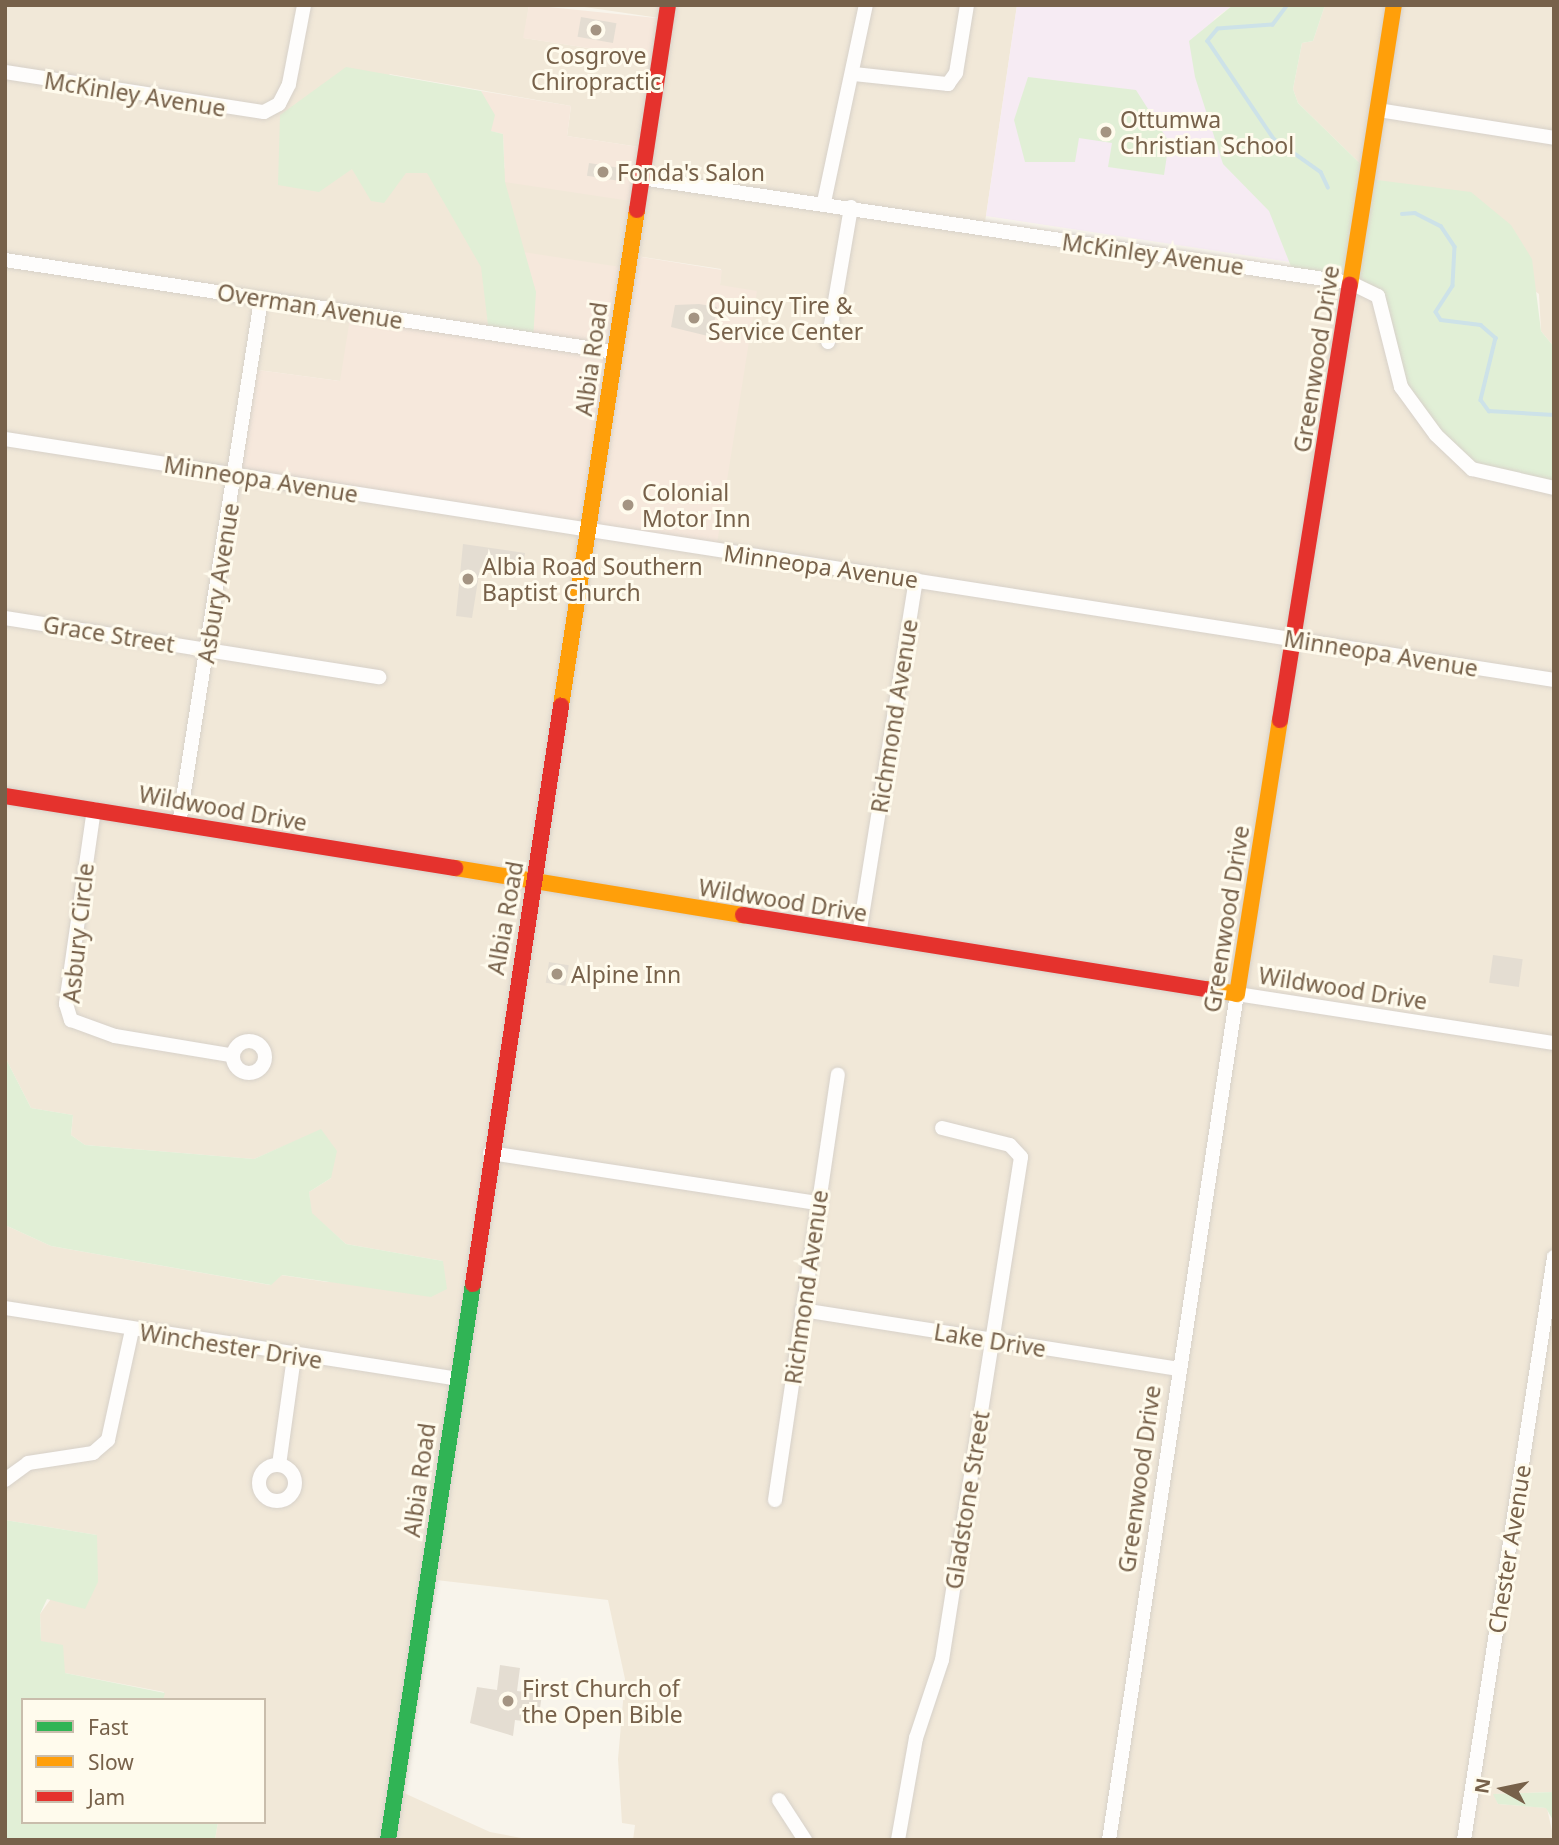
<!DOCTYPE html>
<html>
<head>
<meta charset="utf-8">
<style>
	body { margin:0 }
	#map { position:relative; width:1559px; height:1845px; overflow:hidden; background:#f8f4eb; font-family:"Noto Sans",sans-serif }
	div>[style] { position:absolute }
	.residential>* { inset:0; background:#f1e8d8 }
	.commercial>* { inset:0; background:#f6e8dc }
	.education>* { inset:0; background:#f6ebf3 }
	.green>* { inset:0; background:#e1efd6 }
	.stream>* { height:3.5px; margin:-1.75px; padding:0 1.75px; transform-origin:1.75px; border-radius:1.75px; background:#cde2e8 }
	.building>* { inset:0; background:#e4ddd2; transform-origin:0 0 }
	.roads { filter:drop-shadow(0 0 2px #d7d1c9) drop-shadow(0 0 2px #d7d1c9) }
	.street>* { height:14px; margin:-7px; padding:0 7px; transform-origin:7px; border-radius:7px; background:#fefdfc }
	.street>.ring { margin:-7px; padding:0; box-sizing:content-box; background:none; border:14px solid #fefdfc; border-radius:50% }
	.fast>* { height:16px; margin:-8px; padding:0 8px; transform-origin:8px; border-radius:8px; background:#30b455 }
	.slow>* { height:16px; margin:-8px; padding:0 8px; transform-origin:8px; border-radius:8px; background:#ff9f0a }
	.jam>* { height:16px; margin:-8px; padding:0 8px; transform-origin:8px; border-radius:8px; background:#e5322d }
	.dots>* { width:19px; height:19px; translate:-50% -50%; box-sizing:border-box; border:4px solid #fffbed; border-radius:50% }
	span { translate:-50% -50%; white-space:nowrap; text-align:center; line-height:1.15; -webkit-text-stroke:6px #fffbed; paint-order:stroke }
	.poi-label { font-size:23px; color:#77614a }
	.left { translate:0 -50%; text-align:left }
	.street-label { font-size:23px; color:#77614a }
	.frame { position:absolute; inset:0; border:7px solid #77614a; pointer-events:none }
	.legend { position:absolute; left:21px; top:1698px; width:245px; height:126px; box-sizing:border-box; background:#fffbed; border:2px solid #c9bdac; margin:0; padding:9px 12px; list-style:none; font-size:21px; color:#77614a }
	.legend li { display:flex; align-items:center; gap:14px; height:35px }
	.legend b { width:35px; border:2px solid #c9bdac }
	.north { position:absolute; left:1468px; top:1754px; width:70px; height:70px; -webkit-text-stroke:5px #fffbed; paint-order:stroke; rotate:279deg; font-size:19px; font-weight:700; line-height:28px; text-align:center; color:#77614a }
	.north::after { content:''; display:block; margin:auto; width:24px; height:32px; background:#77614a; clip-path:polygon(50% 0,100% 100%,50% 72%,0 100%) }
</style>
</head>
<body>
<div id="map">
	<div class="residential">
		<div style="clip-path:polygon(evenodd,5px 5px,529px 5px,524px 38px,659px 59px,666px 19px,571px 5px,1017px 5px,984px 229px,1368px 289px,1554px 488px,1554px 1792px,1494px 1794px,1498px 1804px,1547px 1808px,1554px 1840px,633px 1840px,635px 1825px,622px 1823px,618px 1759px,625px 1679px,608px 1600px,436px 1580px,404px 1793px,490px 1832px,532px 1840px,215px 1840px,218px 1822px,264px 1822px,264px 1700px,163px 1700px,164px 1692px,65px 1673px,41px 1641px,40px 1614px,97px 1535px,5px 1520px,5px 1225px,51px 1246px,270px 1285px,281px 1275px,327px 1282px,443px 1261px,346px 1244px,311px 1213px,309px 1192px,331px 1178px,321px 1130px,254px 1159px,85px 1145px,71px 1135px,73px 1115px,31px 1108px,5px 1057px,5px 5px,389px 74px,571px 106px,567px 136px,646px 148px,458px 175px,389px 74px,5px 5px,630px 255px,721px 269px,720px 285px,236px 474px,251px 369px,340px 381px,533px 340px,627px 268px,630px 255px)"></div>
		<div style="clip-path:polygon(1325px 5px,1554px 5px,1554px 347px,1541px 331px,1539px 294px,1377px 180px,1298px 103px,1293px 89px,1302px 43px,1313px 41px)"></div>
	</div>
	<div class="commercial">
		<div style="clip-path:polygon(529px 5px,666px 19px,660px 59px,523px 38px)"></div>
		<div style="clip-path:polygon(481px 91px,571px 106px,567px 136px,646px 148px,637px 202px,505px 182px,503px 134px,490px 131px)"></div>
		<div style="clip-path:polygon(523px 252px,627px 268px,629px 255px,722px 270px,720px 285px,757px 291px,716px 550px,236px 474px,251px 369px,340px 381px,351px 312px,482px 335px,536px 292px)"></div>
	</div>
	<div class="education">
		<div style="clip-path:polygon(1017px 5px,1233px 5px,1214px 19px,1290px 262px,986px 216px)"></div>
	</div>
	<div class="green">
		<div style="clip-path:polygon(1233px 5px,1325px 5px,1313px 41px,1302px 43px,1293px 89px,1298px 103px,1377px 180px,1471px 192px,1511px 225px,1532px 259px,1541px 331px,1554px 347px,1554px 488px,1472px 469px,1401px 387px,1377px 296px,1294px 274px,1269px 211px,1223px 164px,1195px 77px,1189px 41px)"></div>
		<div style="clip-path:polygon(346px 67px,481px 91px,495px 115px,491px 131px,503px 134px,505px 182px,536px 292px,533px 340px,489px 333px,481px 267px,427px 173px,406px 173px,384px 203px,371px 201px,352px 169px,319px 192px,278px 185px,280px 115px)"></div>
		<div style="clip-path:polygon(1028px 77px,1136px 90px,1169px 142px,1164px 175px,1108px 167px,1112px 143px,1079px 138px,1075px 162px,1025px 162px,1014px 120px)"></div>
		<div style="clip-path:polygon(5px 1057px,31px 1108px,73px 1115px,71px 1135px,85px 1145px,254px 1159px,321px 1129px,337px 1151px,331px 1178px,309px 1192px,312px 1213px,346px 1244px,443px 1261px,447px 1289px,431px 1297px,282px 1275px,271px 1285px,51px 1246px,5px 1225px)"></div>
		<div style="clip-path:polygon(5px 1520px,97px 1535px,98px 1582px,85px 1609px,47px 1599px,40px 1614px,41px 1641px,63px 1645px,65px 1673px,165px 1693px,163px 1700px,23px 1700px,23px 1822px,218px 1822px,215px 1840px,5px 1840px)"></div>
		<div style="clip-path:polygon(1554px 1792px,1554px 1822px,1546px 1808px,1498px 1804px,1493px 1794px)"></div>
	</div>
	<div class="stream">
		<div style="left:1288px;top:5px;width:25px;rotate:127deg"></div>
		<div style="left:1273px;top:25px;width:55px;rotate:175.8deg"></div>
		<div style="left:1218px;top:29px;width:16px;rotate:130deg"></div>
		<div style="left:1208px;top:41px;width:118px;rotate:56deg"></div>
		<div style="left:1274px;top:139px;width:57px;rotate:35.1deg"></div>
		<div style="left:1321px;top:172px;width:17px;rotate:65deg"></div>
		<div style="left:1402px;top:214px;width:13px;rotate:-4deg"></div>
		<div style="left:1415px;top:213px;width:29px;rotate:27deg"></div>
		<div style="left:1441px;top:226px;width:25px;rotate:56deg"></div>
		<div style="left:1455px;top:247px;width:39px;rotate:93deg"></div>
		<div style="left:1453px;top:286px;width:31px;rotate:123deg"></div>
		<div style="left:1436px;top:312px;width:9px;rotate:58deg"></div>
		<div style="left:1441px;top:320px;width:40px;rotate:7.1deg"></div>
		<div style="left:1481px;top:325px;width:20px;rotate:41deg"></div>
		<div style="left:1496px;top:338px;width:64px;rotate:103.6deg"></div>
		<div style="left:1481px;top:400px;width:14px;rotate:54deg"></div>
		<div style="left:1489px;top:411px;width:65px;rotate:3.5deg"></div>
	</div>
	<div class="building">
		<div style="left:581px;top:17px;width:36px;height:20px;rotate:10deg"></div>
		<div style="left:589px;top:163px;width:30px;height:13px;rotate:9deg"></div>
		<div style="clip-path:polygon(699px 304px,717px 307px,712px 337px,671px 327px,675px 305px)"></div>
		<div style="clip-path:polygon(463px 544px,525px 553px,522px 574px,480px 568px,472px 618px,456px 616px)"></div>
		<div style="left:1493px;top:955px;width:30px;height:28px;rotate:8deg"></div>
		<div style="left:549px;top:962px;width:20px;height:21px;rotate:9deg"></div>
		<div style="clip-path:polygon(500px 1665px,520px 1668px,517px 1691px,542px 1694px,538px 1723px,515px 1720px,513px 1736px,470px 1723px,477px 1687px,497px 1690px)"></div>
	</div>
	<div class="roads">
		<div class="street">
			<div style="left:5px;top:72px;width:262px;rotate:8.8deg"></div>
			<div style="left:264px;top:112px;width:17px;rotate:-28deg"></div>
			<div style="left:279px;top:104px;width:22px;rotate:-63deg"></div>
			<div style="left:289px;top:84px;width:80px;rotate:-79.2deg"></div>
			<div style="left:854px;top:74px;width:95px;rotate:6.1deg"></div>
			<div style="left:948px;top:84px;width:14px;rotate:-54deg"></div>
			<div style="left:956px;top:73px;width:69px;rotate:-80.8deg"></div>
			<div style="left:1378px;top:110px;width:178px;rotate:9deg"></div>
			<div style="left:641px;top:178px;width:718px;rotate:8.41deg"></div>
			<div style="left:1351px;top:283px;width:30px;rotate:26deg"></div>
			<div style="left:1378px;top:296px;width:94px;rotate:75.8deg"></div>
			<div style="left:1401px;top:387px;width:59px;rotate:53.9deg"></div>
			<div style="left:1436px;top:435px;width:50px;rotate:43.4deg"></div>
			<div style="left:1472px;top:469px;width:84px;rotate:13deg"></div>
			<div style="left:824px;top:202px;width:201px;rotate:-78deg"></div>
			<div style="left:5px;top:260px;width:617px;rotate:8.58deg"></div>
			<div style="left:828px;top:342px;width:137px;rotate:-80.3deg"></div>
			<div style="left:5px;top:439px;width:1568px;rotate:8.84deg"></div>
			<div style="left:5px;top:618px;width:379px;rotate:9deg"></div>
			<div style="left:94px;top:809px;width:197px;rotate:98.2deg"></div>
			<div style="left:66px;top:1004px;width:17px;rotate:73deg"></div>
			<div style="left:71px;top:1020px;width:47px;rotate:20deg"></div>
			<div style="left:115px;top:1036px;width:117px;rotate:9.4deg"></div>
			<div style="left:179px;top:824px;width:530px;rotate:-81.11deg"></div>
			<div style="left:859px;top:935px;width:360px;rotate:-80.9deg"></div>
			<div class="ring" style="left:233px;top:1041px;width:18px;height:18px"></div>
			<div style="left:490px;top:1153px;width:332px;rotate:8.7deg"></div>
			<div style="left:5px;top:1308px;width:458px;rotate:8.9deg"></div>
			<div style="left:802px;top:1310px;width:381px;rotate:8.9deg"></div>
			<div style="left:279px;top:1465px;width:109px;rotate:-82.1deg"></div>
			<div class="ring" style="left:259px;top:1465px;width:22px;height:22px"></div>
			<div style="left:5px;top:1480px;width:29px;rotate:-36deg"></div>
			<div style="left:28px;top:1463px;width:66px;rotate:-8.7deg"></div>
			<div style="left:93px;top:1453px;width:20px;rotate:-41deg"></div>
			<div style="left:108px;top:1440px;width:113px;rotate:-77.7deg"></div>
			<div style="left:775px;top:1500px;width:430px;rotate:-81.6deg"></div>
			<div style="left:779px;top:1800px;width:48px;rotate:57deg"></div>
			<div style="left:898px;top:1840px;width:104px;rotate:-80deg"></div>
			<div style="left:916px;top:1738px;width:82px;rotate:-71.6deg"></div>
			<div style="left:942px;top:1660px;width:509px;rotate:-81.07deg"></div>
			<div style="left:1021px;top:1157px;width:16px;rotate:-133deg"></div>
			<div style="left:1010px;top:1145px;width:70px;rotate:-166deg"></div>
			<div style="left:1109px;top:1840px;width:856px;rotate:-81.4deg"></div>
			<div style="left:1237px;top:994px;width:321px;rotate:8.8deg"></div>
			<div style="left:1464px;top:1840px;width:590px;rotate:-81.22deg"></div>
		</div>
		<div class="fast">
			<div style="left:388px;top:1840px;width:562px;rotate:-81.31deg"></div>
		</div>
		<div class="slow">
			<div style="left:1350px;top:285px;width:283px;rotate:-81.1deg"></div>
			<div style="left:561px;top:706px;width:502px;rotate:-81.29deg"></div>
			<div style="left:455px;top:868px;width:292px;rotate:9.3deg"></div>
			<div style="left:1207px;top:989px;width:30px;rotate:9deg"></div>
			<div style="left:1237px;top:994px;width:277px;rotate:-81.1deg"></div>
		</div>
		<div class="jam">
			<div style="left:637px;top:210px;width:207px;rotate:-81.4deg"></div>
			<div style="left:1280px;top:720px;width:441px;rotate:-80.9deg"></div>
			<div style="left:5px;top:796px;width:456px;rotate:9.1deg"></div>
			<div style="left:743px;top:915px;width:470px;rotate:9.1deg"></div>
			<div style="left:473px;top:1284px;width:585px;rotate:-81.34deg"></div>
		</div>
	</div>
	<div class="dots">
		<div style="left:596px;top:30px;background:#a49482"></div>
		<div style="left:1106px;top:132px;background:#a49482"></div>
		<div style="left:603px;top:172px;background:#a49482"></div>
		<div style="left:694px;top:318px;background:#a49482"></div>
		<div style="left:628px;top:505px;background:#a49482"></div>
		<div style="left:468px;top:579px;background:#a49482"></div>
		<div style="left:557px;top:974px;background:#a49482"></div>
		<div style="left:508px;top:1701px;background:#a49482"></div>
	</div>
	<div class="poi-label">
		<span style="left:596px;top:68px">Cosgrove<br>Chiropractic</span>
		<span class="left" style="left:1120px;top:132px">Ottumwa<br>Christian School</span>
		<span class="left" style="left:617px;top:172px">Fonda's Salon</span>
		<span class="left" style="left:708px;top:318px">Quincy Tire &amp;<br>Service Center</span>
		<span class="left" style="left:642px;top:505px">Colonial<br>Motor Inn</span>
		<span class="left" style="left:482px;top:579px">Albia Road Southern<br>Baptist Church</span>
		<span class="left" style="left:571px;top:974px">Alpine Inn</span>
		<span class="left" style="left:522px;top:1701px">First Church of<br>the Open Bible</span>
	</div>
	<div class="street-label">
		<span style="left:135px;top:94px;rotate:9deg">McKinley Avenue</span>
		<span style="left:1153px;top:254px;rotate:8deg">McKinley Avenue</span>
		<span style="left:310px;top:306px;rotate:9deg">Overman Avenue</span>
		<span style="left:591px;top:359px;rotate:-82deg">Albia Road</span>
		<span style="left:1316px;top:359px;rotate:-81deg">Greenwood Drive</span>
		<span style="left:261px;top:479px;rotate:9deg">Minneopa Avenue</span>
		<span style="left:821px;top:566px;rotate:8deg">Minneopa Avenue</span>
		<span style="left:218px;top:583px;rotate:-81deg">Asbury Avenue</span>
		<span style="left:109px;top:634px;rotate:9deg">Grace Street</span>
		<span style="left:1381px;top:653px;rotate:9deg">Minneopa Avenue</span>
		<span style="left:894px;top:716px;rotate:-81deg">Richmond Avenue</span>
		<span style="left:223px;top:808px;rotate:10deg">Wildwood Drive</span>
		<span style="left:783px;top:900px;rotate:9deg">Wildwood Drive</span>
		<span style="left:505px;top:918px;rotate:-80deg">Albia Road</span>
		<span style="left:1226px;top:919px;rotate:-81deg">Greenwood Drive</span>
		<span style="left:78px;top:933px;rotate:-84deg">Asbury Circle</span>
		<span style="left:1343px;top:988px;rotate:9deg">Wildwood Drive</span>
		<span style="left:806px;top:1287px;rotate:-82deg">Richmond Avenue</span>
		<span style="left:990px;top:1340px;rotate:9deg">Lake Drive</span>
		<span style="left:231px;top:1346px;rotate:9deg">Winchester Drive</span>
		<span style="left:1139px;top:1479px;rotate:-82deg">Greenwood Drive</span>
		<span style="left:419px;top:1480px;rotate:-82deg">Albia Road</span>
		<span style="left:967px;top:1500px;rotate:-81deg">Gladstone Street</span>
		<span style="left:1509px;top:1549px;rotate:-81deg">Chester Avenue</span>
	</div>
	<div class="frame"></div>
	<ul class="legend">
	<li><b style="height:9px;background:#30b455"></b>Fast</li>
	<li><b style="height:9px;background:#ff9f0a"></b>Slow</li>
	<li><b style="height:9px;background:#e5322d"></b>Jam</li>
	</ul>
	<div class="north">N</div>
</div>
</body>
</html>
